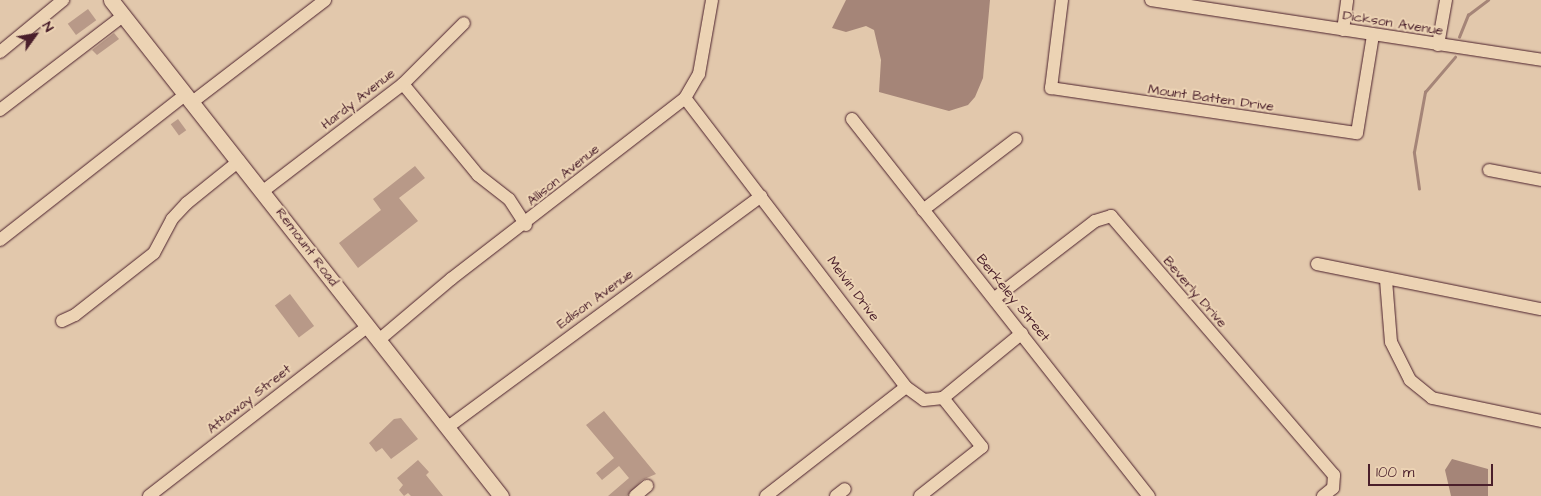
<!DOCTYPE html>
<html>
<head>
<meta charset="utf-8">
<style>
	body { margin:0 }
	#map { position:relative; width:1541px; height:496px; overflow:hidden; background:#e2c8ac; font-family:"Architects Daughter",sans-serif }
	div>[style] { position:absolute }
	.water>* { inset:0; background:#a58578 }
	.stream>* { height:2.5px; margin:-1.25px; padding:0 1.25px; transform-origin:1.25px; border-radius:1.25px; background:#a58578 }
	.building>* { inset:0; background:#b89988; transform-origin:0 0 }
	.roads { filter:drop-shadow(0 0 1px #4a1f2b) drop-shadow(0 0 1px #4a1f2b) }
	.minor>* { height:12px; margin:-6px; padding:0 6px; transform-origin:6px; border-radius:6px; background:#ecd3b4 }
	.major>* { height:15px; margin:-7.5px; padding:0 7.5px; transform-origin:7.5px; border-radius:7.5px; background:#ecd3b4 }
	span { translate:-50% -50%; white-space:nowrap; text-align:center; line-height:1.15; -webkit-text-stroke:4px #ecd3b4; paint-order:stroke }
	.street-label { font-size:14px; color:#4a1f2b }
	.north { position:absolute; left:10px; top:10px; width:50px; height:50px; -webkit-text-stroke:4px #ecd3b4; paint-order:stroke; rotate:58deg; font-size:14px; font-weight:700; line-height:20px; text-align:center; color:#4a1f2b }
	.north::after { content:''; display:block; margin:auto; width:18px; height:22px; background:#4a1f2b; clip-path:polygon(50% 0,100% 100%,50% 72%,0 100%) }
	.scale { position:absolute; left:1368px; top:464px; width:125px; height:22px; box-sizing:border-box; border:2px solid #4a1f2b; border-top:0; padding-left:6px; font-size:15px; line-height:18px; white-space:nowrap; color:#4a1f2b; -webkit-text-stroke:4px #ecd3b4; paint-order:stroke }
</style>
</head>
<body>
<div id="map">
	<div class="water">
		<div style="clip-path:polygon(846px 0,990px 0,983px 78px,975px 97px,968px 105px,949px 111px,879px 92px,881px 60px,874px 30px,866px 26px,846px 32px,832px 28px)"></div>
		<div style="clip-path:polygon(1452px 459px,1488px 469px,1488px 496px,1451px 496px,1445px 470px)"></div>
	</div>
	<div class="stream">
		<div style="left:1459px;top:37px;width:24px;rotate:-68deg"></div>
		<div style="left:1468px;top:15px;width:25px;rotate:-37deg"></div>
		<div style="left:1419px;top:189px;width:37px;rotate:-98deg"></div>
		<div style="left:1414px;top:152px;width:61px;rotate:-79.6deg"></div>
		<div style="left:1425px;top:92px;width:46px;rotate:-49.4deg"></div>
	</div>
	<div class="building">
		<div style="left:88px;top:9px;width:14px;height:25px;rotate:54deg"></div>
		<div style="clip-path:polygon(114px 33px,119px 39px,97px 55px,92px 50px)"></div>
		<div style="left:178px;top:119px;width:14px;height:9px;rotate:54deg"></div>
		<div style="clip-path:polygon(415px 166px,425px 178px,399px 198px,418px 221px,358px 268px,339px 243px,381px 210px,373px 199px)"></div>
		<div style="left:290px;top:294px;width:40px;height:19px;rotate:53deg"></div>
		<div style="clip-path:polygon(604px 411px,656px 474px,642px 480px,627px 496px,608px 496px,629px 478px,619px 466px,602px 480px,596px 473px,614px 458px,586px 425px)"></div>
		<div style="clip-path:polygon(401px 418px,418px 439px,391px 459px,382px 448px,376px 452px,369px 443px,394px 419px)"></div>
		<div style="clip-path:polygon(418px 460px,429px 472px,426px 475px,443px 496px,411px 496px,408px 493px,404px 496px,399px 490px,403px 485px,397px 478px)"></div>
	</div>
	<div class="roads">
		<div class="minor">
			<div style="left:1062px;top:0;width:89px;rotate:97.1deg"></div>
			<div style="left:1051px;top:88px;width:309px;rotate:8.4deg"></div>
			<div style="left:1357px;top:133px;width:99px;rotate:-80.7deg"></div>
			<div style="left:1151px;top:0;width:395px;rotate:8.7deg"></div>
			<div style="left:1343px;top:30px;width:30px;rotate:-82deg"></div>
			<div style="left:1438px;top:45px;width:46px;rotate:-79.9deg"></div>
			<div style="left:0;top:52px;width:82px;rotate:-39.5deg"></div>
			<div style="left:403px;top:84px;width:118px;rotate:50.5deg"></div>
			<div style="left:478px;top:175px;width:39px;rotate:38deg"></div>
			<div style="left:509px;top:199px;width:31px;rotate:57deg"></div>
			<div style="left:685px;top:98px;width:364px;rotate:52.6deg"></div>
			<div style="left:906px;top:387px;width:22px;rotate:36deg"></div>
			<div style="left:924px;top:400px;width:19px;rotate:-6deg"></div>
			<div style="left:943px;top:398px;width:102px;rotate:-39.4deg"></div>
			<div style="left:191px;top:103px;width:169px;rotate:-37.5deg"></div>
			<div style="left:0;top:110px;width:155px;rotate:-37.4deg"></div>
			<div style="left:852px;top:119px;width:480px;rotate:51.8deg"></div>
			<div style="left:1489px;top:170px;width:53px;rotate:10.9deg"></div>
			<div style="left:263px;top:191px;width:176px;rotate:-37.4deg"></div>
			<div style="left:403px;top:84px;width:86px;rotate:-45deg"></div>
			<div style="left:923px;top:210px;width:117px;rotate:-37.4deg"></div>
			<div style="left:0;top:240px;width:235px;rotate:-38.1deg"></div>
			<div style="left:1317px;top:264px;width:228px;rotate:11.4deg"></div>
			<div style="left:1386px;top:280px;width:62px;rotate:85.4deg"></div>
			<div style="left:1391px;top:342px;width:42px;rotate:63.4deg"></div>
			<div style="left:1410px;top:380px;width:28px;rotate:39deg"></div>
			<div style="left:1432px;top:398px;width:111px;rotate:11.9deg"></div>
			<div style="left:995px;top:298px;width:126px;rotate:-37.6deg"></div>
			<div style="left:1095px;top:221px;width:17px;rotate:-17deg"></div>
			<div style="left:1111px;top:216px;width:342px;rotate:49.3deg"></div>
			<div style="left:1334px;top:475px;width:13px;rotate:94deg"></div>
			<div style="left:1333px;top:488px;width:13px;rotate:141deg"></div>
			<div style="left:62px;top:321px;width:14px;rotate:-25deg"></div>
			<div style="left:75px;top:315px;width:100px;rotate:-38.1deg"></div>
			<div style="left:154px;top:253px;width:38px;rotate:-62deg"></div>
			<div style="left:172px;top:219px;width:22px;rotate:-47deg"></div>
			<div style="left:187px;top:203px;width:67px;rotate:-38.9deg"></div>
			<div style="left:380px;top:339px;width:93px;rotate:-40.2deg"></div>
			<div style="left:451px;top:279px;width:296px;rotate:-37.7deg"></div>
			<div style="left:685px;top:98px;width:28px;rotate:-60deg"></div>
			<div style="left:699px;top:74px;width:75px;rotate:-80deg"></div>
			<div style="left:448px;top:427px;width:389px;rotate:-36.4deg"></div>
			<div style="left:149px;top:496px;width:277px;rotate:-37.8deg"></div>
			<div style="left:635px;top:496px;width:16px;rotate:-40deg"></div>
			<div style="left:766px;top:496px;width:177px;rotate:-37.9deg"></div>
			<div style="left:836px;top:496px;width:11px;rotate:-38deg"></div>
			<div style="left:920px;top:496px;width:79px;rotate:-38.3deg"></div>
			<div style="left:982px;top:447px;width:63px;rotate:-128.5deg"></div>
		</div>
		<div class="major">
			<div style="left:111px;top:0;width:631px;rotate:51.82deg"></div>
		</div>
	</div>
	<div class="street-label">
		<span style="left:1393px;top:23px;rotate:9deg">Dickson Avenue</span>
		<span style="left:1211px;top:98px;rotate:8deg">Mount Batten Drive</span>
		<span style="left:358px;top:99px;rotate:-38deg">Hardy Avenue</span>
		<span style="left:563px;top:175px;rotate:-39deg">Allison Avenue</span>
		<span style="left:307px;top:247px;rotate:53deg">Remount Road</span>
		<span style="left:853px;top:289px;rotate:53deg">Melvin Drive</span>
		<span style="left:1195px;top:292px;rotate:49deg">Beverly Drive</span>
		<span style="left:1013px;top:298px;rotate:51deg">Berkeley Street</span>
		<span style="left:595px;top:299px;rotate:-36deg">Edison Avenue</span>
		<span style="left:249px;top:399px;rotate:-38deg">Attaway Street</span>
	</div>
	<div class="north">N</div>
	<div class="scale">100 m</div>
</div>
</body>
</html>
